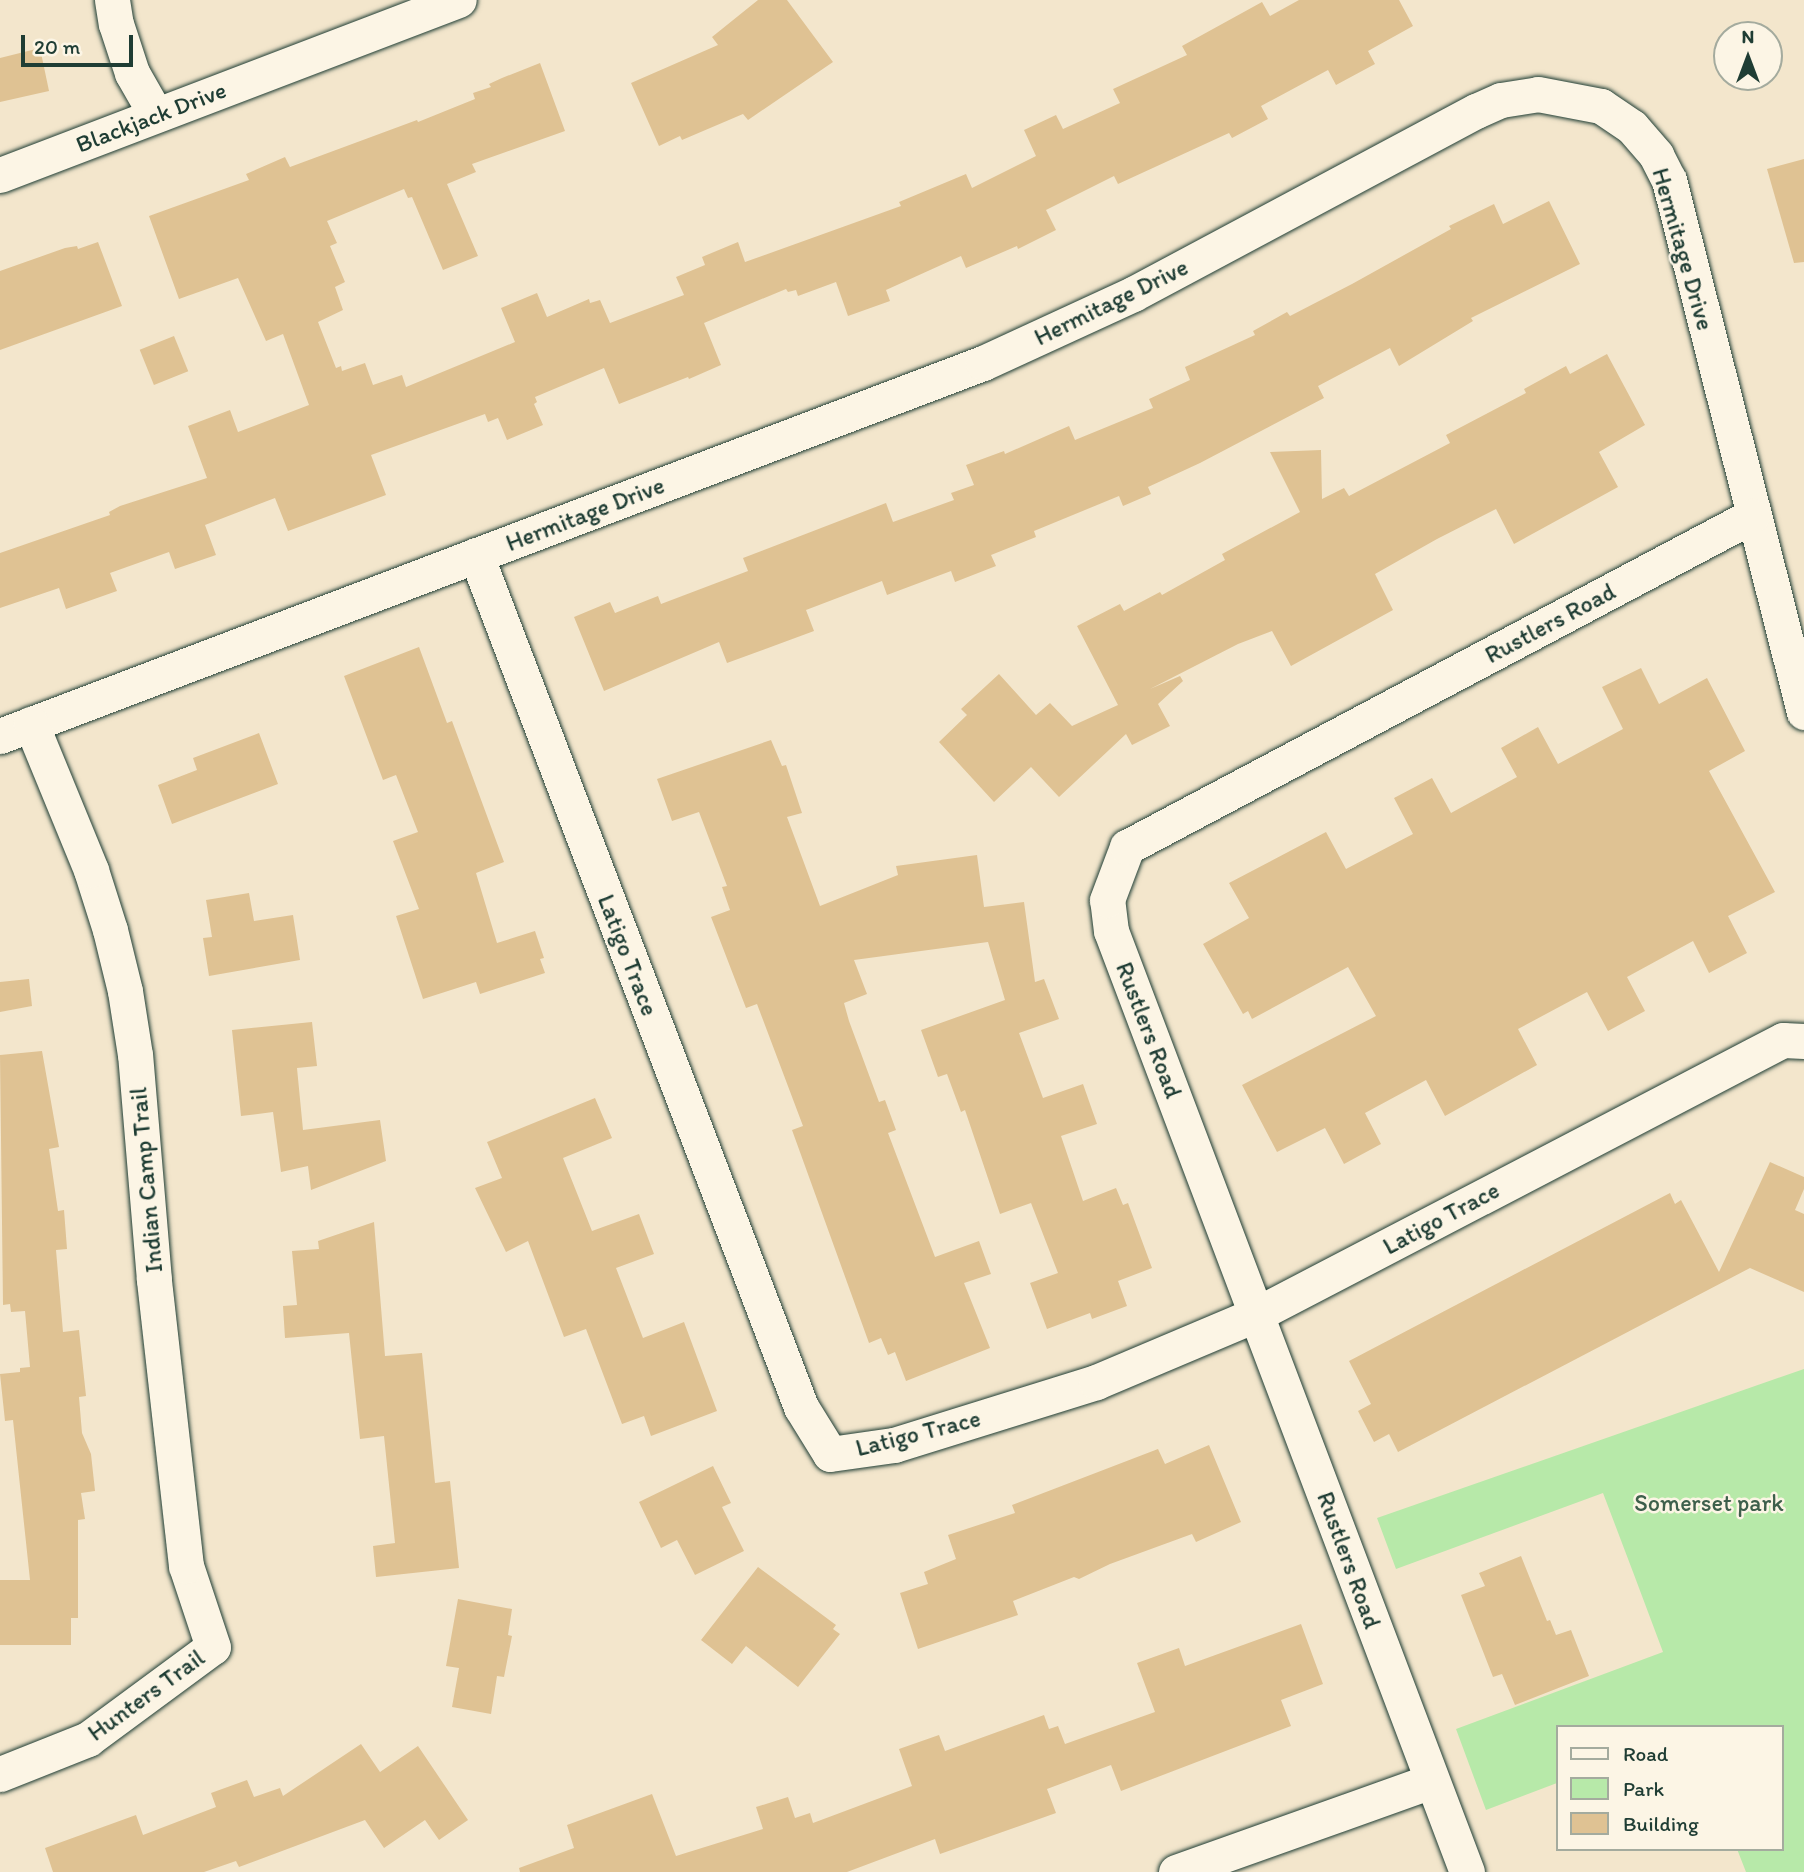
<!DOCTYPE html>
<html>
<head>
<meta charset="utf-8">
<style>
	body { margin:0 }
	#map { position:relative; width:1804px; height:1872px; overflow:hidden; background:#f3e6cc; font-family:Itim,sans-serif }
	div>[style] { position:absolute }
	.green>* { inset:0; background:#b7e9a9 }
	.building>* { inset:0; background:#dfc293; transform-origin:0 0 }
	.roads { filter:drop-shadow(0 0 2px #1f3d34) drop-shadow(0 0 2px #1f3d34) }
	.street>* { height:35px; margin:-17.5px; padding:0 17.5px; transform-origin:17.5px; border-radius:17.5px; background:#fcf5e5 }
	span { translate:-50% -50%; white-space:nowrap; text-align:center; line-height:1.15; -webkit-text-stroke:5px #fcf5e5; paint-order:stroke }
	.street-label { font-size:24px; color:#1f3d34 }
	.park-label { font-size:24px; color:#3d5f4b }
	.legend { position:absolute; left:1556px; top:1725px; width:228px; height:126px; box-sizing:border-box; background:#fcf5e5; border:2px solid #a4ab9e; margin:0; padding:9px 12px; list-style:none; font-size:21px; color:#1f3d34 }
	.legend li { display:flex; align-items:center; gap:14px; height:35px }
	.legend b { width:35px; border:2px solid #a4ab9e }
	.north { position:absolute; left:1713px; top:21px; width:70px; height:70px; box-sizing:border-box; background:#fcf5e5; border:2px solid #a4ab9e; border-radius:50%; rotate:0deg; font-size:19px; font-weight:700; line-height:28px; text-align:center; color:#1f3d34 }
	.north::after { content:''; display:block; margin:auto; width:24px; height:32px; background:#1f3d34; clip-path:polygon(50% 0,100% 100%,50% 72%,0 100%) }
	.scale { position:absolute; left:21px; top:35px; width:112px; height:32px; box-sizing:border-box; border:4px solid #1f3d34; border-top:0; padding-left:9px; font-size:21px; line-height:24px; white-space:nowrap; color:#1f3d34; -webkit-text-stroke:5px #fcf5e5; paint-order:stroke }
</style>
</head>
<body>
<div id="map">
	<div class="green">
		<div style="clip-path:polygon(1804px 1369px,1804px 1872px,1746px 1872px,1737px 1849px,1781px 1849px,1781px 1727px,1557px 1727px,1557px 1783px,1486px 1810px,1456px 1729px,1663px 1652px,1633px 1572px,1603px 1493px,1396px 1569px,1377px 1518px)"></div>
	</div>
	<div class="building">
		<div style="clip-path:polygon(758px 0,787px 0,833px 62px,748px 120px,743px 114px,682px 140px,680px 136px,659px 146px,631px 83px,718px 45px,712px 37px)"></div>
		<div style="clip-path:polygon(1299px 0,1399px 0,1413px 26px,1368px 51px,1375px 64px,1336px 85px,1328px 70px,1261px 106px,1268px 119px,1232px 138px,1229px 133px,1118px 184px,1114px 176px,1046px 210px,1056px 230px,1018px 249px,1017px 246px,966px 268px,961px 256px,886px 290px,890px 301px,848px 316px,836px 282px,798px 296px,796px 290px,788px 292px,786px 289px,704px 323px,721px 365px,689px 379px,688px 377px,619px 404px,604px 368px,535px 397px,537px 402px,534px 404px,543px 425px,507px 440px,498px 418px,488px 422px,485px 414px,371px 455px,386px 495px,288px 531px,275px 498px,205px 525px,216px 555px,175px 569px,169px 552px,110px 573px,117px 591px,66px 609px,59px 588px,0 608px,0 553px,110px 515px,109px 512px,120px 506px,207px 478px,188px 426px,230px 410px,238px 432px,309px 405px,283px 334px,266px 341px,238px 278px,179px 299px,149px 216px,249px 180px,246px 174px,285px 157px,290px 167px,417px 120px,418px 122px,475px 99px,473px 93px,491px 87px,489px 84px,502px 78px,540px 63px,565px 131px,472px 164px,476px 172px,447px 184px,478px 256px,443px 270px,412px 197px,408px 198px,404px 189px,327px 221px,337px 243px,330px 246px,345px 282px,335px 287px,343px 310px,318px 322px,336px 368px,341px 366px,342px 371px,365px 363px,373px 385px,402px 375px,406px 387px,515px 342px,501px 308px,537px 293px,547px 317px,589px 299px,590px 303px,600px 300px,610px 323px,684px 295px,676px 277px,705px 265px,702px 257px,738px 242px,745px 262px,901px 206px,899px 202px,966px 174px,972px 188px,1036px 156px,1024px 130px,1056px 115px,1063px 129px,1120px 103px,1113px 89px,1187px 55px,1182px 46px,1262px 2px,1270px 16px)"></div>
		<div style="clip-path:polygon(40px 48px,49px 91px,0 102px,0 58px)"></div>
		<div style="clip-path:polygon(1804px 159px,1804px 262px,1794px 263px,1767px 169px)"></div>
		<div style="clip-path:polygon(1549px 201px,1580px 264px,1471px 318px,1473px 321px,1399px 366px,1390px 348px,1318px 386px,1324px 398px,1200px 463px,1148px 487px,1151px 494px,1123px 506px,1119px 496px,1034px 531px,1036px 537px,991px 555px,996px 566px,955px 582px,951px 571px,887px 595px,882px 581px,806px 610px,814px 631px,727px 663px,719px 642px,604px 691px,574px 617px,610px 602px,615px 613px,658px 596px,661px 604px,748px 571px,743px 558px,886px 503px,893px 522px,954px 500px,951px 493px,974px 485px,966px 465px,1004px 451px,1005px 454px,1069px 426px,1075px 440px,1153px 408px,1149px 399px,1190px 380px,1185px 367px,1255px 335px,1253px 331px,1287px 312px,1290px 316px,1352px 284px,1451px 229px,1449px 226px,1494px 204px,1503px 224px)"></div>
		<div style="clip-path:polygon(98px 242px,122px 306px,0 350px,0 271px,65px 248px,77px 246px,78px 249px)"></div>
		<div style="left:174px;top:336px;width:38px;height:37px;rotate:68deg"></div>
		<div style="clip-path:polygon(1607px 354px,1645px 425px,1599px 452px,1618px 487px,1514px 544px,1496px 509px,1437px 539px,1375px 574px,1393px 610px,1291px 666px,1272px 631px,1238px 644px,1150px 689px,1180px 676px,1183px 681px,1158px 704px,1170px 726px,1132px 745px,1126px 734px,1059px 797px,1031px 767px,994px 802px,939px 742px,967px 715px,961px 709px,999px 674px,1036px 715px,1050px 703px,1072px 726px,1118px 705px,1077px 626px,1120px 604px,1124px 611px,1160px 592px,1162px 595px,1225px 560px,1222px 554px,1300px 512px,1270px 452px,1321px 450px,1322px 499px,1344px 488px,1349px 496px,1450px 443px,1446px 435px,1526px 393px,1524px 389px,1566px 366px,1570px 374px)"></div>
		<div style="clip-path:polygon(419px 647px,447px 723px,452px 721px,504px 862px,476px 873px,497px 943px,535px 931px,544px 958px,540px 959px,545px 973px,480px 994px,476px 982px,423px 999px,396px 916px,419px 909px,393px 841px,418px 832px,396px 775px,383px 780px,344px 676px)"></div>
		<div style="clip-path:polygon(1641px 668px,1659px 704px,1707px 678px,1745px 751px,1709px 771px,1775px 892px,1728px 916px,1747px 953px,1709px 973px,1693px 941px,1627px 977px,1645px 1011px,1608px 1031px,1587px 992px,1518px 1029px,1537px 1065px,1445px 1116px,1426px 1080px,1365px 1113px,1381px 1144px,1344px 1164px,1325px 1128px,1277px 1152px,1242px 1085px,1376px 1016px,1348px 967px,1252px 1019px,1248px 1011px,1243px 1014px,1203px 944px,1249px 918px,1229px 883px,1326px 832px,1346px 869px,1413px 834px,1394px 798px,1432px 778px,1451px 813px,1517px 777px,1501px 748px,1538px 727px,1558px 764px,1623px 729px,1602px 687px)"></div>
		<div style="clip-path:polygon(259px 733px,278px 784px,172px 824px,158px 785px,197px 770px,193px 758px)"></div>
		<div style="clip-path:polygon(771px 740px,782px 766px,786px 765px,802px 813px,787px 817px,820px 906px,898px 875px,896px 866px,977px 855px,984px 907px,1024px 902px,1035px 982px,1044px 979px,1059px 1019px,1019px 1033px,1043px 1098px,1083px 1084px,1097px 1124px,1061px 1136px,1083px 1201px,1116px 1188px,1123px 1205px,1128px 1203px,1152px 1268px,1118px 1281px,1127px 1306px,1092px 1319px,1090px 1313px,1047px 1329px,1030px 1283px,1058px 1273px,1031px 1203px,1000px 1214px,965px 1110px,961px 1112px,947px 1074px,938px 1077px,921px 1030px,1005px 1000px,988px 942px,854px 960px,867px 994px,844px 1003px,849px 1021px,879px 1102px,885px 1100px,896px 1130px,888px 1133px,935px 1257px,979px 1241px,991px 1274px,964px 1283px,990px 1348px,906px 1381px,895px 1352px,888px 1355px,881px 1338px,869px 1343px,792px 1130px,803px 1126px,757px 1004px,746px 1008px,711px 917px,730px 910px,722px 887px,727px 886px,699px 812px,672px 821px,657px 779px)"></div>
		<div style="clip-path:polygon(249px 893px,254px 921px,293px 915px,300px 960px,209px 976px,203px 938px,212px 937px,206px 900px)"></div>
		<div style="clip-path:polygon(29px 979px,32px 1006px,0 1012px,0 982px)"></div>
		<div style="clip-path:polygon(312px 1022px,317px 1066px,297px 1068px,303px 1130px,380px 1120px,386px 1161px,311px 1190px,308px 1166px,281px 1172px,273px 1112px,241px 1116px,232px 1030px)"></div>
		<div style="clip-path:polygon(42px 1051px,59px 1147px,49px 1149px,58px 1211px,64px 1210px,67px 1249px,56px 1250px,63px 1332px,79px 1330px,86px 1396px,79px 1397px,82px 1433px,91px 1454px,95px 1491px,81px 1493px,85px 1519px,78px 1520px,78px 1618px,71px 1618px,71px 1645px,0 1645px,0 1580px,30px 1580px,13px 1420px,5px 1421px,0 1374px,20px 1372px,20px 1368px,30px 1367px,25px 1311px,11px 1312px,10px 1304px,3px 1305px,0 1055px)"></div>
		<div style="clip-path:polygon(595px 1098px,612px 1138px,563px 1158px,592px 1231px,639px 1214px,654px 1254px,616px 1268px,643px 1338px,684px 1322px,717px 1411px,651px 1436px,644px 1416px,622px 1424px,586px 1329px,564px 1337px,528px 1241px,506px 1252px,475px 1188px,502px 1178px,487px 1142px)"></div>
		<div style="clip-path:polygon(1770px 1162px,1804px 1177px,1804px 1189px,1795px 1210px,1804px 1214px,1804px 1292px,1750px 1268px,1398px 1452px,1389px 1434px,1374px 1442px,1358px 1411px,1371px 1404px,1349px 1361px,1670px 1193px,1675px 1204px,1681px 1200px,1719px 1272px)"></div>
		<div style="clip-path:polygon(374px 1222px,385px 1356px,422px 1353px,435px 1483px,450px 1481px,459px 1568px,376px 1577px,373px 1546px,395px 1543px,384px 1436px,360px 1439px,349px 1333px,285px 1338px,283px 1306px,297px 1305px,292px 1251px,319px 1249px,318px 1241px)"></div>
		<div style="clip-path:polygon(1209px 1445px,1241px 1522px,1196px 1542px,1192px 1534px,1110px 1564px,1079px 1579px,1074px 1577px,1013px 1601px,1018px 1615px,918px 1649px,900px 1593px,928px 1584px,924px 1572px,956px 1559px,948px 1535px,1015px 1513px,1012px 1505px,1158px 1449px,1165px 1464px)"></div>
		<div style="clip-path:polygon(713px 1466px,731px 1503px,722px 1507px,744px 1551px,695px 1575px,677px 1540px,661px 1548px,639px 1502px)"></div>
		<div style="clip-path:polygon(1521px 1556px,1547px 1621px,1550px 1620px,1556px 1635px,1571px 1630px,1589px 1676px,1515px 1705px,1502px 1674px,1493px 1677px,1461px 1595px,1485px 1586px,1479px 1573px)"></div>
		<div style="clip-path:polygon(758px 1567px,836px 1625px,833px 1629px,840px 1634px,798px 1687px,746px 1646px,732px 1664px,701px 1640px)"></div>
		<div style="clip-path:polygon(458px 1599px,512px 1609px,508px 1635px,512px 1636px,504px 1677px,497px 1676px,491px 1714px,452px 1707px,459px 1668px,446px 1666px)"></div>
		<div style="clip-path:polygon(1301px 1624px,1323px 1684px,1281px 1700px,1291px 1726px,1121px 1791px,1111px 1765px,1047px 1789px,1056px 1813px,940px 1854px,935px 1839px,847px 1872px,520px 1872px,519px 1868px,574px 1848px,567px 1825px,652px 1794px,676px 1856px,763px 1829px,756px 1807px,788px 1797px,795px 1818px,810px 1813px,813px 1823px,912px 1786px,899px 1749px,939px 1735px,945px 1751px,1044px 1715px,1049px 1729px,1058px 1726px,1065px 1744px,1155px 1712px,1137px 1663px,1179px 1648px,1185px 1666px)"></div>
		<div style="clip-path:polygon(361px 1744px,380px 1772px,418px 1746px,468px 1820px,439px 1840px,425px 1820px,384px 1848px,365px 1820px,239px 1867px,236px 1861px,204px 1872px,53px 1872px,45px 1848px,136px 1815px,143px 1835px,216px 1807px,211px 1793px,247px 1780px,254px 1797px,280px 1788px,283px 1796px)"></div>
	</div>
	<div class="roads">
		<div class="street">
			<div style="left:112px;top:0;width:24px;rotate:81deg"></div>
			<div style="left:116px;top:24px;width:52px;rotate:71.9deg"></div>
			<div style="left:132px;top:73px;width:48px;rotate:60.3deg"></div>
			<div style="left:0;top:175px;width:491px;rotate:-20.9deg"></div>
			<div style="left:476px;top:555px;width:912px;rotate:69.12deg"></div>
			<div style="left:801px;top:1407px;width:55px;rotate:58.3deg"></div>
			<div style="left:830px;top:1454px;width:65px;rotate:-8deg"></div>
			<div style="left:894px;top:1445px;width:212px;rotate:-17.3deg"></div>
			<div style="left:1096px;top:1382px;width:175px;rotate:-22.9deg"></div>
			<div style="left:1257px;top:1314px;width:593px;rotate:-27.52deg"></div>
			<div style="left:1783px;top:1040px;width:21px;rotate:3deg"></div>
			<div style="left:0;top:736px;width:1051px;rotate:-20.78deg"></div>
			<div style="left:983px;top:363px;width:165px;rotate:-24.7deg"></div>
			<div style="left:1133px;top:294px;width:389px;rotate:-28.1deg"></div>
			<div style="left:1476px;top:111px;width:27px;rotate:-24deg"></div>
			<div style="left:1501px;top:100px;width:37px;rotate:-9deg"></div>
			<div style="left:1538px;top:94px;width:64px;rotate:10.8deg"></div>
			<div style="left:1601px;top:106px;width:37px;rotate:34deg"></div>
			<div style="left:1632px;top:127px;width:37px;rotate:49deg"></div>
			<div style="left:1656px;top:155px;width:28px;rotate:63deg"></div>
			<div style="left:1669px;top:180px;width:549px;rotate:75.76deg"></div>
			<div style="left:0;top:1774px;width:95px;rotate:-21.7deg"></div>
			<div style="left:88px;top:1739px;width:155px;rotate:-36.4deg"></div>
			<div style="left:213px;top:1647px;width:85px;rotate:-108.4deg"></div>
			<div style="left:186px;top:1566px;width:288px;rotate:-96.4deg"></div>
			<div style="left:154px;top:1280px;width:226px;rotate:-94.8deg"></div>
			<div style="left:135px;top:1055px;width:65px;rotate:-98.9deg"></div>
			<div style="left:125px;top:991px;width:63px;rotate:-103.8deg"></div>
			<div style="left:110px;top:930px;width:63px;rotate:-107.6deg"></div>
			<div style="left:91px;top:870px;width:158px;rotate:-112.3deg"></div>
			<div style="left:1176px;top:1872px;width:271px;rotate:-19.6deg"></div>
			<div style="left:1467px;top:1872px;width:1006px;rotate:-110.72deg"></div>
			<div style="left:1111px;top:931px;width:31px;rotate:-97deg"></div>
			<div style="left:1107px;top:900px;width:57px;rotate:-69.3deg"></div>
			<div style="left:1127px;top:847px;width:707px;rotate:-27.91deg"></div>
		</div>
	</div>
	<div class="street-label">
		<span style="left:151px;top:117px;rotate:-21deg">Blackjack Drive</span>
		<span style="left:1683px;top:249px;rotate:74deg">Hermitage Drive</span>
		<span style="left:1111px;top:302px;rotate:-26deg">Hermitage Drive</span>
		<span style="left:585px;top:514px;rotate:-21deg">Hermitage Drive</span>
		<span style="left:1550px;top:623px;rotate:-28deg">Rustlers Road</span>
		<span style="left:628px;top:955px;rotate:69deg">Latigo Trace</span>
		<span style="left:1149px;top:1030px;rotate:69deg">Rustlers Road</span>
		<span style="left:146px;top:1180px;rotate:-95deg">Indian Camp Trail</span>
		<span style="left:1441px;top:1218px;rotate:-28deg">Latigo Trace</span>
		<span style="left:918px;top:1433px;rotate:-14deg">Latigo Trace</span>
		<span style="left:1349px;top:1560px;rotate:70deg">Rustlers Road</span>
		<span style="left:146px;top:1695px;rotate:-36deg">Hunters Trail</span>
	</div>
	<div class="park-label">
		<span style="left:1709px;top:1503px">Somerset park</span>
	</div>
	<ul class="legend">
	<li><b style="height:9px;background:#fcf5e5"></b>Road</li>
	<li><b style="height:19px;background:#b7e9a9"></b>Park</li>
	<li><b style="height:19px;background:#dfc293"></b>Building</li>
	</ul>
	<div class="north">N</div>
	<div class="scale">20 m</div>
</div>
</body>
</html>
